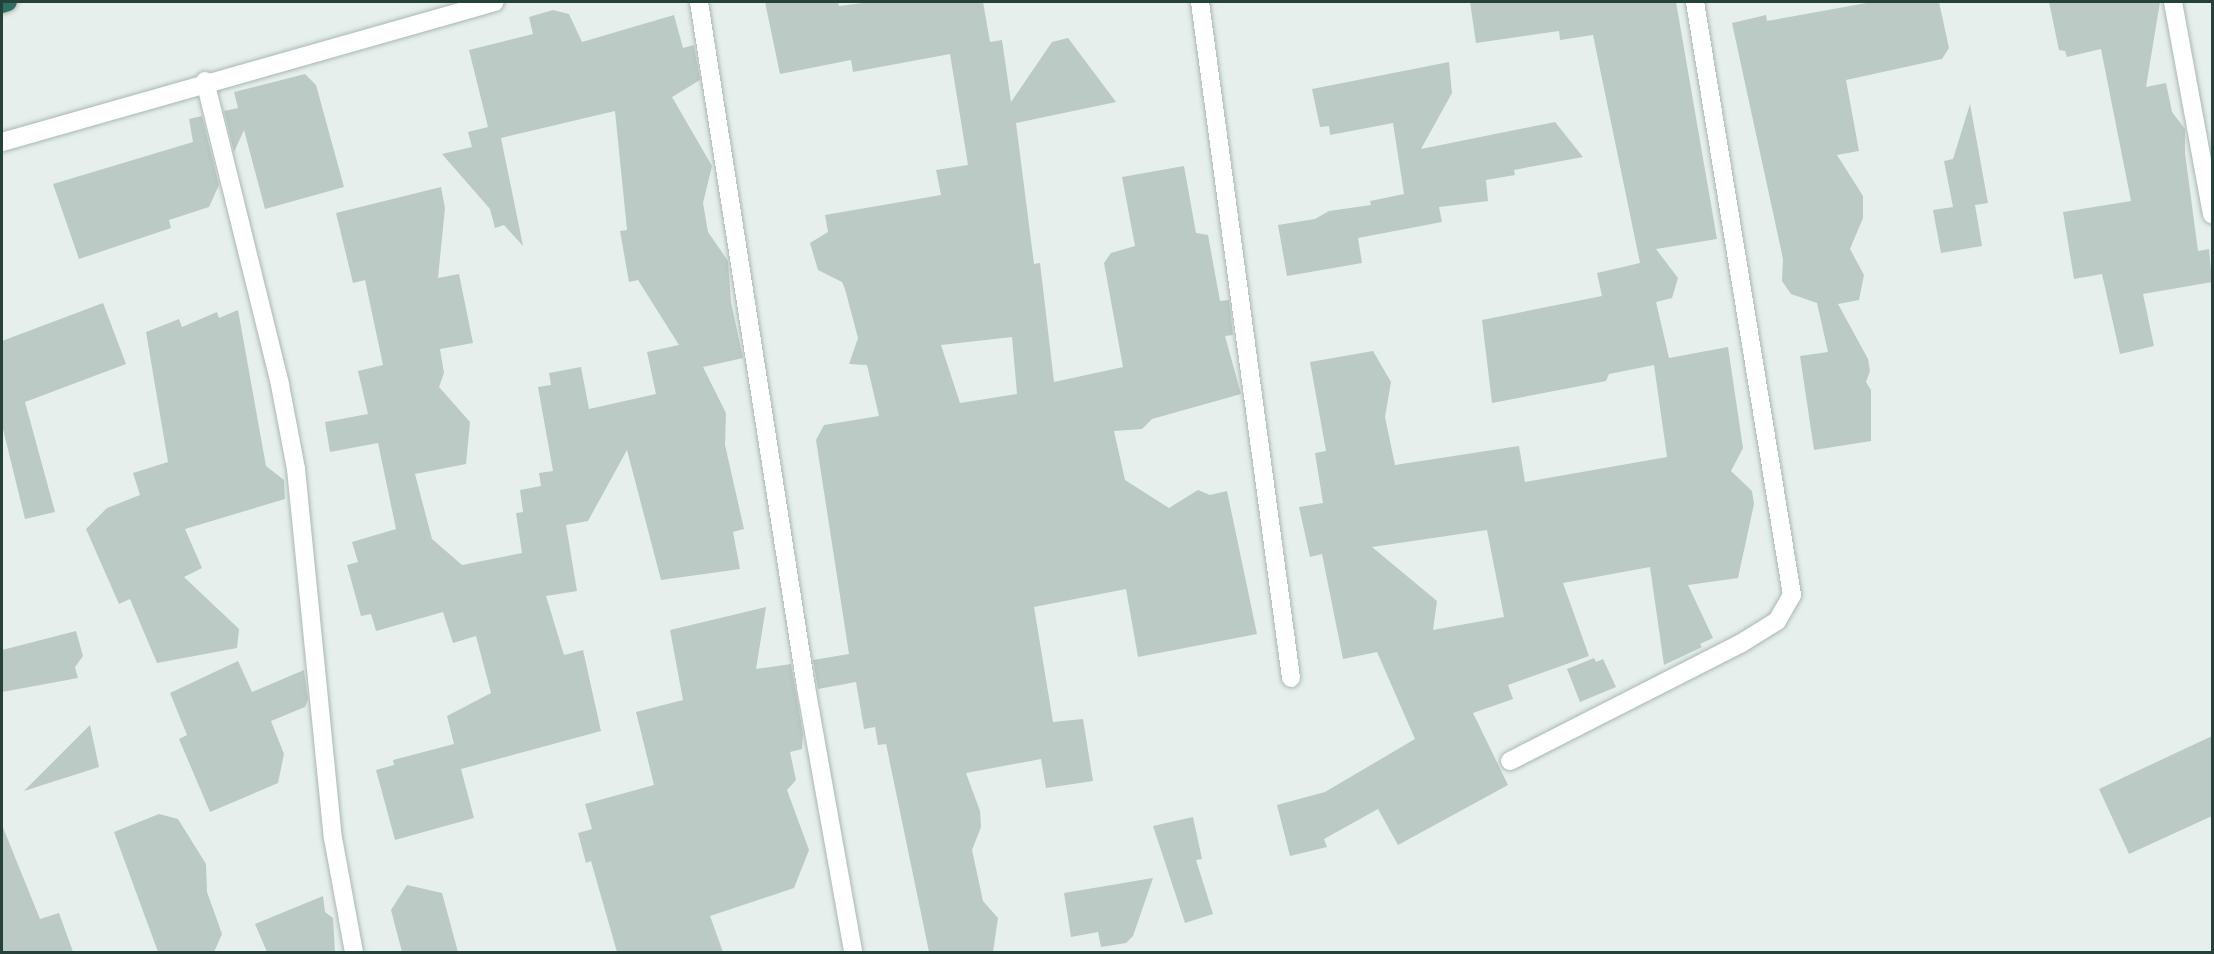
<!DOCTYPE html>
<html>
<head>
<meta charset="utf-8">
<style>
	body { margin:0 }
	#map { position:relative; width:2214px; height:954px; overflow:hidden; background:#e6efeb; font-family:Commissioner,sans-serif }
	div>[style] { position:absolute }
	.building>* { inset:0; background:#bbcac4 }
	.roads { filter:drop-shadow(0 0 2px #a8b8b2) drop-shadow(0 0 2px #a8b8b2) }
	.minor>* { height:18px; margin:-9px; padding:0 9px; transform-origin:9px; border-radius:9px; background:#fff }
	.highway>* { height:18px; margin:-9px; padding:0 9px; transform-origin:9px; border-radius:9px; background:#2f6f62 }
	span { translate:-50% -50%; white-space:nowrap; text-align:center; line-height:1.15; -webkit-text-stroke:4.5px #f7fbf9; paint-order:stroke }
	.frame { position:absolute; inset:0; border:3px solid #24423a; pointer-events:none }
</style>
</head>
<body>
<div id="map">
	<div class="building">
		<div style="clip-path:polygon(evenodd,765px 2px,838px 2px,839px 6px,871px 2px,983px 2px,990px 42px,1002px 40px,1011px 102px,1052px 42px,1068px 38px,1116px 102px,1016px 123px,1034px 264px,1040px 263px,1054px 382px,1123px 367px,1104px 263px,1111px 253px,1135px 246px,1122px 177px,1184px 166px,1196px 233px,1208px 235px,1220px 301px,1229px 300px,1233px 335px,1225px 336px,1241px 394px,1152px 419px,1142px 429px,1114px 431px,1125px 480px,1169px 508px,1198px 490px,1210px 495px,1227px 491px,1257px 634px,1138px 657px,1126px 589px,1034px 607px,1053px 722px,1083px 719px,1093px 781px,1046px 788px,1041px 759px,966px 773px,980px 811px,981px 827px,972px 850px,983px 901px,998px 918px,993px 952px,929px 952px,886px 744px,878px 745px,875px 727px,864px 729px,856px 682px,818px 689px,813px 660px,849px 654px,816px 440px,824px 425px,879px 416px,867px 365px,849px 364px,858px 338px,845px 289px,842px 282px,818px 270px,810px 243px,828px 232px,825px 215px,941px 195px,936px 170px,968px 165px,950px 54px,853px 72px,851px 60px,780px 74px,765px 2px,1012px 337px,1017px 394px,960px 403px,941px 345px,1012px 337px)"></div>
		<div style="clip-path:polygon(evenodd,1470px 2px,1676px 2px,1717px 239px,1656px 249px,1678px 278px,1672px 298px,1656px 302px,1669px 358px,1728px 347px,1743px 448px,1731px 471px,1752px 491px,1754px 504px,1738px 578px,1688px 585px,1713px 638px,1700px 644px,1702px 647px,1664px 665px,1650px 567px,1563px 583px,1589px 656px,1508px 685px,1513px 699px,1473px 713px,1508px 785px,1398px 845px,1378px 809px,1324px 839px,1327px 847px,1290px 856px,1277px 805px,1325px 792px,1415px 739px,1377px 652px,1343px 659px,1322px 554px,1310px 557px,1299px 507px,1323px 503px,1315px 453px,1326px 451px,1310px 362px,1373px 351px,1391px 382px,1385px 417px,1395px 465px,1519px 446px,1525px 482px,1667px 457px,1654px 365px,1609px 374px,1606px 381px,1492px 403px,1482px 320px,1602px 296px,1597px 273px,1640px 263px,1593px 35px,1560px 40px,1559px 31px,1476px 43px,1470px 2px,1487px 530px,1504px 617px,1433px 630px,1437px 601px,1372px 547px,1487px 530px)"></div>
		<div style="clip-path:polygon(1872px 2px,1939px 2px,1949px 48px,1942px 59px,1846px 80px,1859px 151px,1837px 155px,1863px 196px,1863px 218px,1850px 249px,1864px 275px,1859px 300px,1838px 304px,1868px 359px,1870px 371px,1866px 382px,1871px 390px,1871px 441px,1814px 450px,1800px 356px,1828px 352px,1817px 303px,1791px 294px,1782px 281px,1783px 259px,1732px 23px,1766px 15px,1767px 21px)"></div>
		<div style="clip-path:polygon(2049px 2px,2160px 2px,2146px 87px,2166px 83px,2172px 112px,2185px 129px,2185px 153px,2198px 251px,2209px 249px,2212px 282px,2143px 294px,2154px 346px,2120px 354px,2102px 274px,2074px 279px,2063px 212px,2131px 201px,2101px 49px,2067px 57px,2065px 51px,2059px 50px)"></div>
		<div style="clip-path:polygon(553px 10px,569px 14px,582px 42px,674px 15px,683px 48px,694px 45px,700px 80px,672px 97px,712px 166px,703px 203px,708px 232px,728px 261px,731px 302px,743px 358px,703px 367px,726px 413px,725px 445px,744px 529px,733px 532px,740px 569px,661px 580px,627px 450px,588px 521px,566px 525px,577px 591px,546px 596px,564px 655px,583px 650px,601px 731px,461px 769px,474px 818px,395px 840px,376px 770px,394px 765px,393px 760px,454px 744px,447px 716px,491px 693px,476px 636px,453px 643px,443px 612px,376px 631px,371px 614px,361px 616px,347px 565px,358px 562px,352px 542px,396px 529px,378px 443px,330px 452px,325px 422px,368px 414px,358px 371px,383px 365px,365px 280px,353px 283px,336px 213px,441px 187px,445px 208px,438px 278px,459px 274px,473px 343px,440px 349px,444px 373px,439px 387px,470px 422px,466px 464px,415px 474px,432px 539px,462px 565px,522px 553px,516px 513px,523px 512px,520px 490px,541px 486px,539px 473px,553px 471px,538px 387px,551px 385px,549px 373px,581px 367px,589px 409px,656px 394px,647px 352px,679px 345px,638px 280px,629px 282px,620px 231px,627px 230px,615px 111px,501px 138px,523px 246px,504px 225px,495px 228px,490px 209px,442px 154px,472px 147px,468px 132px,488px 127px,469px 50px,533px 34px,529px 17px)"></div>
		<div style="clip-path:polygon(1449px 62px,1452px 93px,1421px 149px,1555px 122px,1583px 157px,1514px 170px,1515px 175px,1486px 180px,1488px 201px,1439px 207px,1442px 222px,1358px 238px,1362px 263px,1287px 276px,1278px 225px,1315px 219px,1329px 211px,1371px 205px,1370px 201px,1404px 194px,1393px 123px,1330px 135px,1329px 126px,1320px 127px,1312px 89px)"></div>
		<div style="clip-path:polygon(305px 74px,316px 85px,344px 187px,265px 209px,244px 130px,234px 152px,224px 111px,238px 108px,234px 92px)"></div>
		<div style="clip-path:polygon(1970px 104px,1988px 203px,1975px 205px,1982px 246px,1941px 253px,1933px 210px,1953px 207px,1944px 161px,1953px 159px)"></div>
		<div style="clip-path:polygon(202px 116px,219px 185px,209px 207px,169px 220px,171px 228px,79px 259px,53px 184px,193px 142px,189px 119px)"></div>
		<div style="clip-path:polygon(103px 303px,126px 364px,25px 402px,55px 512px,25px 519px,2px 425px,2px 341px)"></div>
		<div style="clip-path:polygon(238px 310px,266px 466px,284px 480px,285px 499px,185px 529px,202px 568px,184px 577px,239px 629px,237px 648px,157px 663px,130px 599px,119px 604px,86px 529px,107px 508px,140px 495px,133px 473px,168px 462px,146px 332px,179px 319px,182px 327px,217px 312px,219px 318px)"></div>
		<div style="clip-path:polygon(766px 607px,756px 669px,791px 664px,803px 734px,802px 749px,790px 752px,796px 780px,787px 790px,809px 850px,794px 888px,710px 916px,723px 952px,617px 952px,591px 861px,586px 863px,578px 833px,592px 829px,585px 804px,654px 785px,636px 712px,683px 700px,670px 630px)"></div>
		<div style="clip-path:polygon(76px 631px,83px 656px,75px 667px,78px 678px,2px 692px,2px 650px)"></div>
		<div style="clip-path:polygon(1594px 658px,1596px 662px,1603px 659px,1616px 687px,1580px 702px,1567px 669px)"></div>
		<div style="clip-path:polygon(238px 661px,252px 692px,304px 670px,308px 699px,305px 707px,271px 721px,284px 754px,278px 783px,210px 812px,179px 739px,187px 735px,170px 693px)"></div>
		<div style="clip-path:polygon(90px 725px,99px 767px,24px 791px)"></div>
		<div style="clip-path:polygon(2212px 736px,2212px 816px,2129px 854px,2099px 789px)"></div>
		<div style="clip-path:polygon(159px 814px,178px 819px,206px 864px,207px 892px,222px 934px,214px 952px,158px 952px,114px 832px)"></div>
		<div style="clip-path:polygon(1193px 817px,1202px 859px,1196px 860px,1213px 914px,1185px 923px,1153px 826px)"></div>
		<div style="clip-path:polygon(2px 825px,40px 919px,59px 913px,73px 952px,2px 952px)"></div>
		<div style="clip-path:polygon(1153px 878px,1133px 936px,1126px 943px,1101px 947px,1098px 932px,1071px 937px,1064px 893px)"></div>
		<div style="clip-path:polygon(407px 885px,442px 893px,458px 952px,402px 952px,391px 910px)"></div>
		<div style="clip-path:polygon(323px 896px,325px 912px,333px 918px,335px 952px,267px 952px,255px 924px)"></div>
	</div>
	<div class="roads">
		<div class="minor">
			<div style="left:699px;top:2px;width:693px;rotate:81.12deg"></div>
			<div style="left:806px;top:687px;width:269px;rotate:79.9deg"></div>
			<div style="left:1200px;top:2px;width:682px;rotate:82.33deg"></div>
			<div style="left:2173px;top:2px;width:216px;rotate:79.6deg"></div>
			<div style="left:205px;top:81px;width:313px;rotate:76.1deg"></div>
			<div style="left:280px;top:385px;width:86px;rotate:79.2deg"></div>
			<div style="left:296px;top:469px;width:371px;rotate:84.3deg"></div>
			<div style="left:333px;top:838px;width:116px;rotate:79.6deg"></div>
			<div style="left:2px;top:142px;width:512px;rotate:-15.85deg"></div>
			<div style="left:1510px;top:761px;width:258px;rotate:-27deg"></div>
			<div style="left:1740px;top:644px;width:44px;rotate:-31.9deg"></div>
			<div style="left:1777px;top:621px;width:30px;rotate:-60deg"></div>
			<div style="left:1792px;top:595px;width:601px;rotate:-99.29deg"></div>
		</div>
		<div class="highway">
			<div style="left:2px;top:4px;width:6px;rotate:-18deg"></div>
		</div>
	</div>
	<div class="frame"></div>
</div>
</body>
</html>
